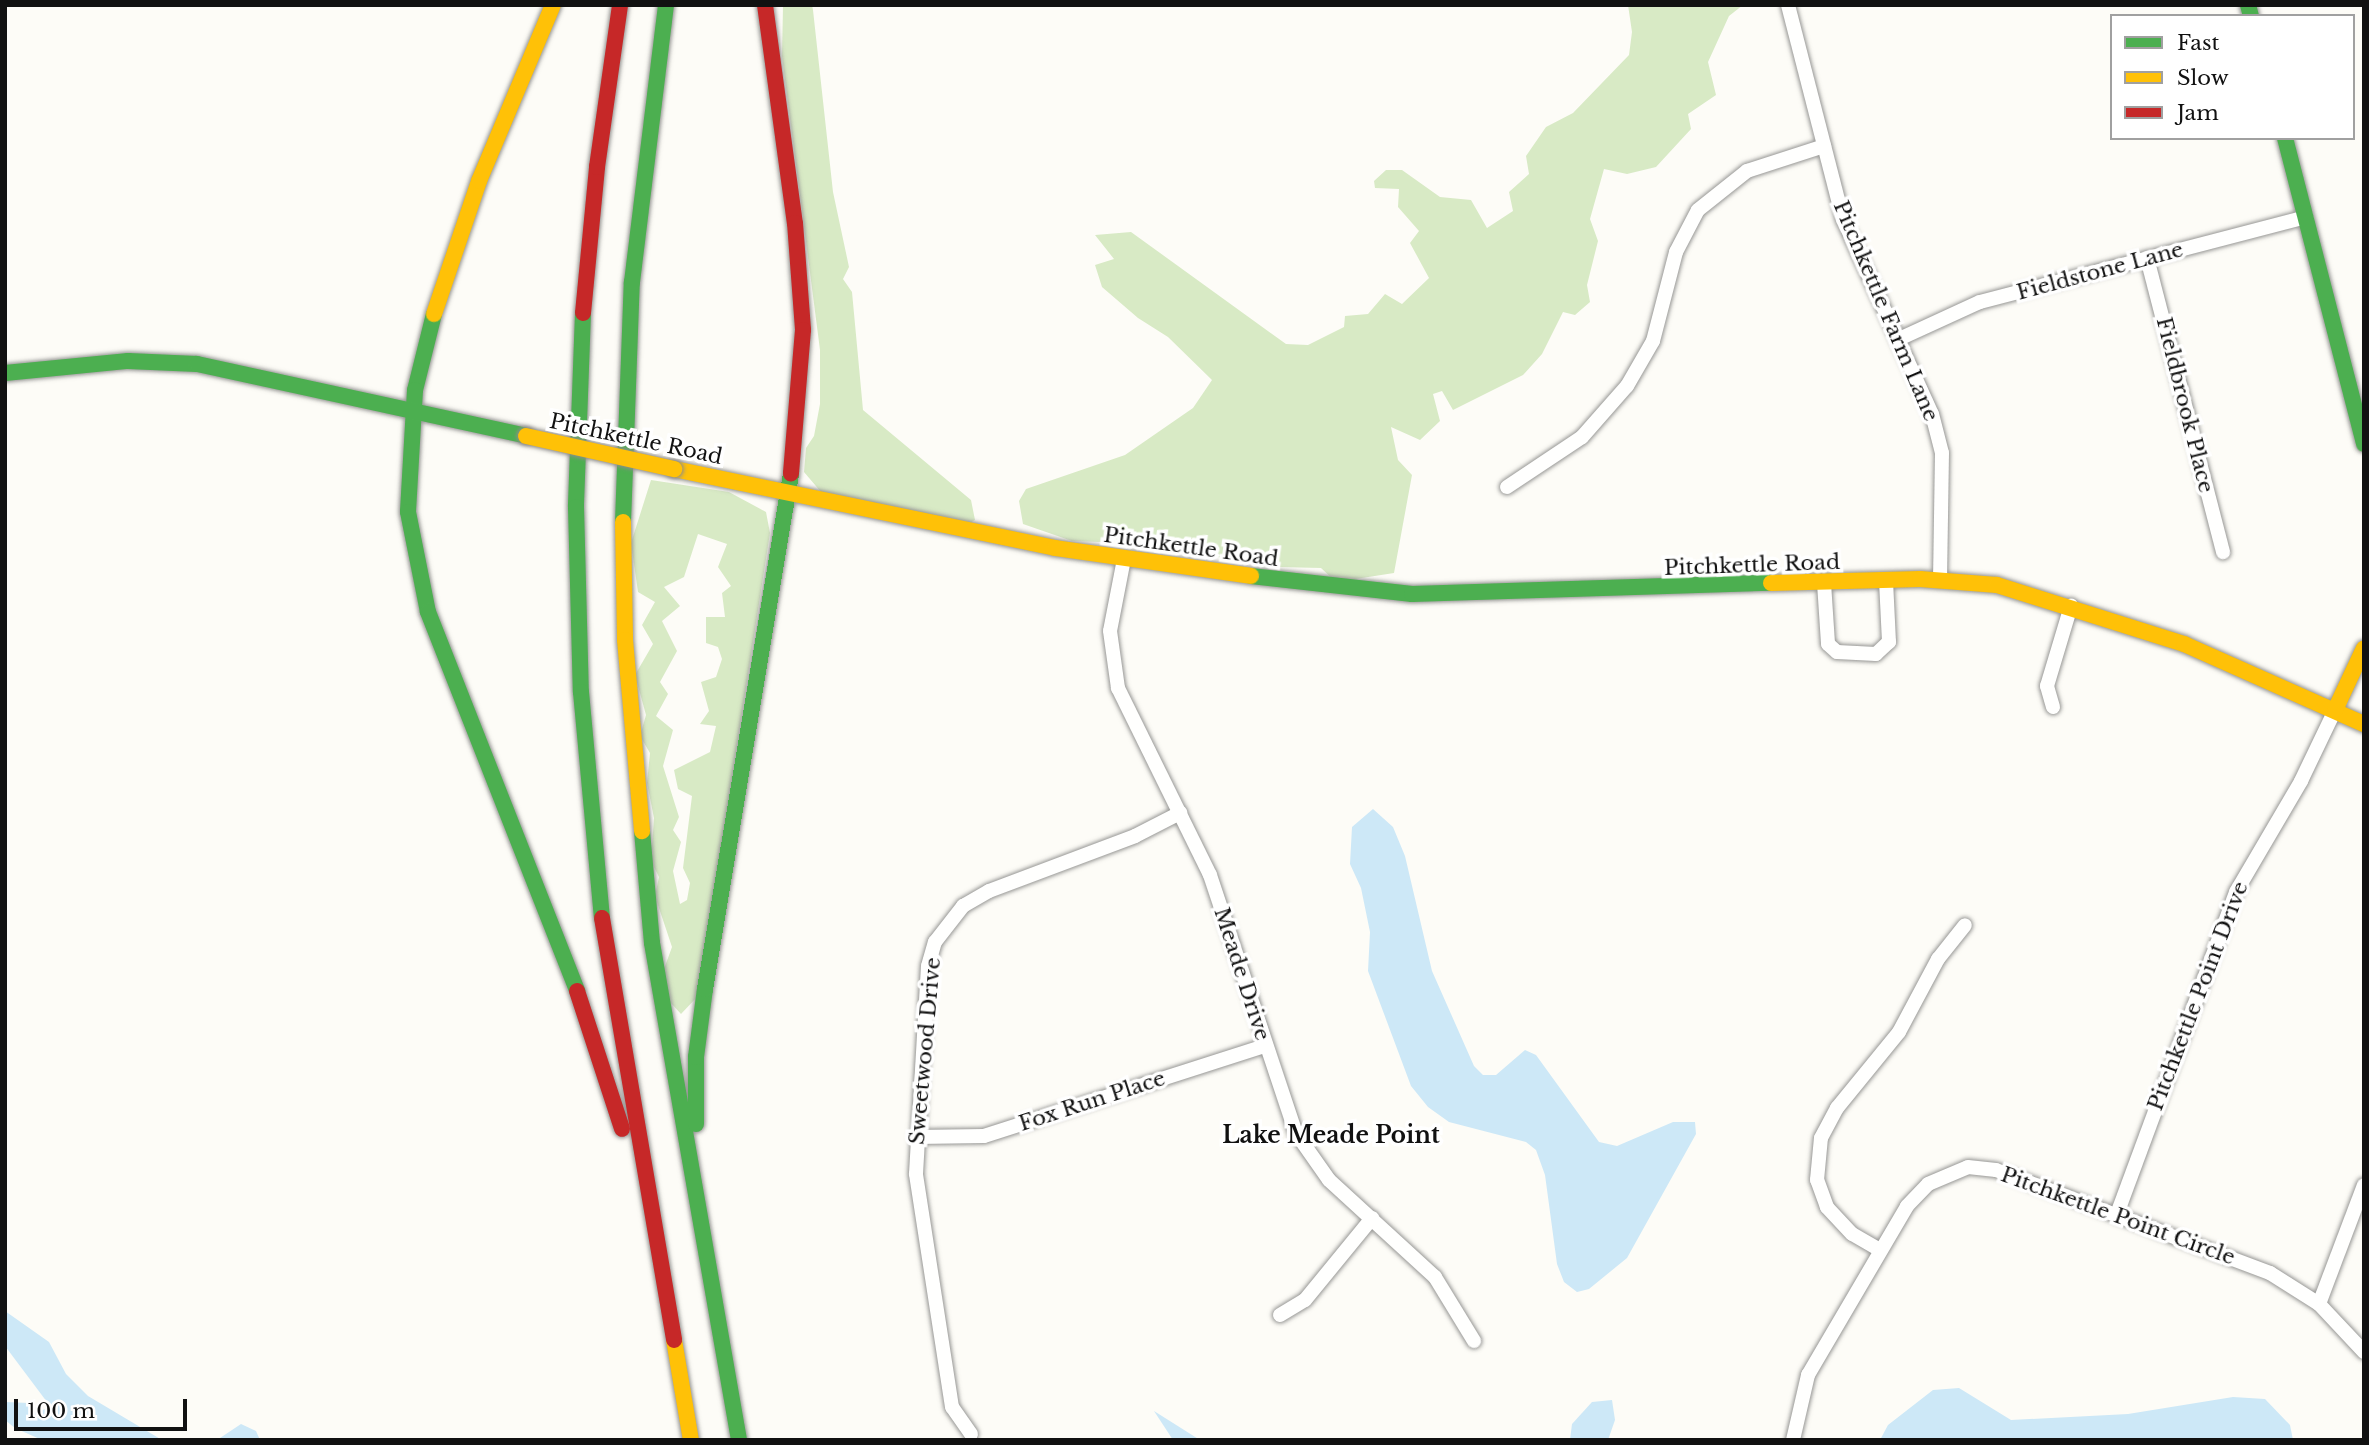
<!DOCTYPE html>
<html>
<head>
<meta charset="utf-8">
<style>
	body { margin:0 }
	#map { position:relative; width:2369px; height:1445px; overflow:hidden; background:#fdfcf7; font-family:"Libre Baskerville",serif }
	div>[style] { position:absolute }
	.forest>* { inset:0; background:#d8eac5 }
	.water>* { inset:0; background:#cde8f7 }
	.roads { filter:drop-shadow(0 0 2px #979795) drop-shadow(0 0 2px #979795) }
	.street>* { height:14px; margin:-7px; padding:0 7px; transform-origin:7px; border-radius:7px; background:#fffffe }
	.fast>* { height:16px; margin:-8px; padding:0 8px; transform-origin:8px; border-radius:8px; background:#4caf50 }
	.slow>* { height:16px; margin:-8px; padding:0 8px; transform-origin:8px; border-radius:8px; background:#ffc107 }
	.jam>* { height:16px; margin:-8px; padding:0 8px; transform-origin:8px; border-radius:8px; background:#c62828 }
	.bridges { filter:drop-shadow(0 0 2px #8e8d8b) drop-shadow(0 0 2px #8e8d8b) }
	.slow-bridge>* { height:16px; margin:-8px; padding:0 8px; transform-origin:8px; border-radius:8px; background:#ffc107 }
	span { translate:-50% -50%; white-space:nowrap; text-align:center; line-height:1.15; -webkit-text-stroke:7px #fff; paint-order:stroke }
	.street-label { font-size:21px; color:#111 }
	.neighbourhood-label { font-size:23px; color:#111; font-weight:700 }
	.frame { position:absolute; inset:0; border:7px solid #111; pointer-events:none }
	.legend { position:absolute; left:2110px; top:14px; width:245px; height:126px; box-sizing:border-box; background:#fff; border:2px solid #a0a0a0; margin:0; padding:9px 12px; list-style:none; font-size:21px; color:#111 }
	.legend li { display:flex; align-items:center; gap:14px; height:35px }
	.legend b { width:35px; border:2px solid #a0a0a0 }
	.scale { position:absolute; left:14px; top:1399px; width:173px; height:32px; box-sizing:border-box; border:4px solid #111; border-top:0; padding-left:9px; font-size:21px; line-height:24px; white-space:nowrap; color:#111; -webkit-text-stroke:5px #fff; paint-order:stroke }
</style>
</head>
<body>
<div id="map">
	<div class="forest">
		<div style="clip-path:polygon(783px 5px,812px 5px,813px 10px,833px 192px,849px 267px,843px 279px,852px 292px,863px 410px,971px 500px,975px 520px,966px 525px,821px 492px,804px 472px,806px 448px,814px 436px,820px 404px,820px 350px,782px 56px)"></div>
		<div style="clip-path:polygon(1628px 5px,1743px 5px,1729px 16px,1708px 62px,1716px 95px,1688px 114px,1691px 129px,1656px 167px,1627px 174px,1604px 169px,1590px 219px,1598px 241px,1587px 285px,1590px 302px,1575px 315px,1563px 312px,1542px 354px,1523px 375px,1453px 410px,1442px 391px,1433px 394px,1440px 421px,1420px 440px,1391px 427px,1398px 460px,1412px 475px,1394px 573px,1336px 582px,1321px 568px,1279px 567px,1130px 543px,1072px 541px,1023px 524px,1019px 501px,1026px 489px,1125px 455px,1193px 408px,1212px 380px,1168px 337px,1138px 318px,1102px 287px,1095px 265px,1114px 259px,1095px 235px,1131px 232px,1286px 344px,1308px 345px,1344px 327px,1345px 316px,1368px 314px,1385px 294px,1402px 304px,1429px 278px,1410px 243px,1419px 231px,1398px 207px,1399px 189px,1375px 188px,1374px 181px,1386px 170px,1402px 170px,1440px 197px,1471px 200px,1487px 228px,1513px 211px,1509px 192px,1529px 174px,1526px 156px,1546px 127px,1573px 113px,1629px 55px,1632px 32px)"></div>
		<div style="clip-path:polygon(evenodd,651px 480px,729px 492px,766px 512px,770px 533px,698px 996px,681px 1014px,670px 1002px,664px 969px,672px 947px,655px 896px,659px 877px,651px 861px,654px 818px,647px 783px,650px 753px,640px 736px,646px 715px,635px 675px,653px 644px,642px 625px,655px 602px,638px 592px,631px 543px,651px 480px,698px 534px,727px 544px,718px 567px,731px 586px,722px 593px,725px 617px,706px 617px,706px 643px,718px 647px,722px 659px,716px 677px,701px 682px,709px 711px,700px 724px,716px 726px,710px 752px,674px 770px,678px 789px,692px 796px,683px 868px,690px 883px,687px 900px,680px 904px,673px 871px,681px 842px,673px 830px,679px 817px,663px 766px,673px 730px,656px 716px,668px 694px,660px 682px,677px 651px,662px 621px,680px 606px,664px 587px,684px 577px,698px 534px)"></div>
	</div>
	<div class="water">
		<div style="clip-path:polygon(1373px 809px,1393px 827px,1405px 856px,1432px 971px,1474px 1066px,1483px 1075px,1496px 1075px,1525px 1050px,1536px 1055px,1599px 1142px,1617px 1146px,1673px 1122px,1695px 1122px,1696px 1134px,1627px 1258px,1589px 1289px,1577px 1292px,1564px 1282px,1557px 1264px,1545px 1175px,1536px 1150px,1526px 1142px,1449px 1122px,1428px 1107px,1411px 1086px,1368px 971px,1370px 932px,1361px 888px,1350px 864px,1352px 827px)"></div>
		<div style="clip-path:polygon(5px 1311px,49px 1342px,66px 1374px,88px 1396px,162px 1440px,42px 1440px,15px 1428px,5px 1420px,5px 1402px,29px 1403px,41px 1411px,50px 1406px,5px 1346px)"></div>
		<div style="clip-path:polygon(1959px 1388px,2011px 1420px,2128px 1414px,2233px 1397px,2265px 1399px,2290px 1425px,2293px 1440px,1880px 1440px,1888px 1425px,1933px 1390px)"></div>
		<div style="clip-path:polygon(1612px 1400px,1615px 1420px,1608px 1440px,1570px 1440px,1572px 1424px,1592px 1402px)"></div>
		<div style="clip-path:polygon(1154px 1411px,1200px 1440px,1173px 1440px)"></div>
		<div style="clip-path:polygon(241px 1424px,256px 1431px,260px 1440px,217px 1440px)"></div>
	</div>
	<div class="roads">
		<div class="street">
			<div style="left:1788px;top:5px;width:221px;rotate:75.6deg"></div>
			<div style="left:1843px;top:219px;width:214px;rotate:65.5deg"></div>
			<div style="left:1932px;top:414px;width:40px;rotate:75.6deg"></div>
			<div style="left:1942px;top:453px;width:127px;rotate:90.9deg"></div>
			<div style="left:2147px;top:258px;width:304px;rotate:75.5deg"></div>
			<div style="left:1899px;top:339px;width:89px;rotate:-24.6deg"></div>
			<div style="left:1980px;top:302px;width:337px;rotate:-14.6deg"></div>
			<div style="left:1507px;top:487px;width:90px;rotate:-33.7deg"></div>
			<div style="left:1582px;top:437px;width:68px;rotate:-48.6deg"></div>
			<div style="left:1627px;top:386px;width:52px;rotate:-60deg"></div>
			<div style="left:1653px;top:341px;width:92px;rotate:-75.5deg"></div>
			<div style="left:1676px;top:252px;width:47px;rotate:-62.4deg"></div>
			<div style="left:1698px;top:210px;width:63px;rotate:-38.5deg"></div>
			<div style="left:1747px;top:171px;width:81px;rotate:-18deg"></div>
			<div style="left:1124px;top:559px;width:73px;rotate:101deg"></div>
			<div style="left:1110px;top:631px;width:58px;rotate:82deg"></div>
			<div style="left:1118px;top:688px;width:208px;rotate:63.8deg"></div>
			<div style="left:1210px;top:875px;width:272px;rotate:71.6deg"></div>
			<div style="left:1296px;top:1133px;width:57px;rotate:54.9deg"></div>
			<div style="left:1329px;top:1180px;width:144px;rotate:42.5deg"></div>
			<div style="left:1435px;top:1277px;width:75px;rotate:58.6deg"></div>
			<div style="left:1824px;top:583px;width:61px;rotate:86.2deg"></div>
			<div style="left:1828px;top:644px;width:12px;rotate:42deg"></div>
			<div style="left:1837px;top:652px;width:39px;rotate:3deg"></div>
			<div style="left:1876px;top:654px;width:18px;rotate:-43deg"></div>
			<div style="left:1889px;top:642px;width:62px;rotate:-92.8deg"></div>
			<div style="left:2053px;top:707px;width:22px;rotate:-106deg"></div>
			<div style="left:2047px;top:686px;width:84px;rotate:-73.3deg"></div>
			<div style="left:917px;top:1137px;width:67px;rotate:-0.9deg"></div>
			<div style="left:984px;top:1136px;width:295px;rotate:-17.8deg"></div>
			<div style="left:2117px;top:1214px;width:343px;rotate:-69.7deg"></div>
			<div style="left:2236px;top:892px;width:129px;rotate:-59.6deg"></div>
			<div style="left:2301px;top:781px;width:79px;rotate:-64.4deg"></div>
			<div style="left:1880px;top:1250px;width:32px;rotate:-150deg"></div>
			<div style="left:1852px;top:1234px;width:37px;rotate:-133deg"></div>
			<div style="left:1827px;top:1207px;width:29px;rotate:-110deg"></div>
			<div style="left:1817px;top:1180px;width:42px;rotate:-84.6deg"></div>
			<div style="left:1821px;top:1138px;width:34px;rotate:-62deg"></div>
			<div style="left:1837px;top:1108px;width:98px;rotate:-50.8deg"></div>
			<div style="left:1899px;top:1032px;width:83px;rotate:-61.9deg"></div>
			<div style="left:1938px;top:959px;width:43px;rotate:-51.5deg"></div>
			<div style="left:2319px;top:1304px;width:127px;rotate:-69.3deg"></div>
			<div style="left:1280px;top:1315px;width:29px;rotate:-31deg"></div>
			<div style="left:1305px;top:1300px;width:106px;rotate:-50.7deg"></div>
			<div style="left:971px;top:1434px;width:33px;rotate:-125deg"></div>
			<div style="left:952px;top:1407px;width:236px;rotate:-98.8deg"></div>
			<div style="left:916px;top:1174px;width:208px;rotate:-86.7deg"></div>
			<div style="left:928px;top:966px;width:25px;rotate:-74deg"></div>
			<div style="left:935px;top:942px;width:46px;rotate:-52.1deg"></div>
			<div style="left:963px;top:906px;width:30px;rotate:-30deg"></div>
			<div style="left:989px;top:891px;width:156px;rotate:-20.6deg"></div>
			<div style="left:1135px;top:836px;width:51px;rotate:-27.1deg"></div>
			<div style="left:1793px;top:1440px;width:67px;rotate:-77deg"></div>
			<div style="left:1808px;top:1375px;width:196px;rotate:-59.6deg"></div>
			<div style="left:1907px;top:1206px;width:30px;rotate:-46deg"></div>
			<div style="left:1928px;top:1184px;width:43px;rotate:-23deg"></div>
			<div style="left:1968px;top:1167px;width:28px;rotate:6deg"></div>
			<div style="left:1996px;top:1170px;width:293px;rotate:20.6deg"></div>
			<div style="left:2270px;top:1273px;width:58px;rotate:32.3deg"></div>
			<div style="left:2319px;top:1304px;width:66px;rotate:46.8deg"></div>
		</div>
		<div class="fast">
			<div style="left:2248px;top:5px;width:11px;rotate:75deg"></div>
			<div style="left:2285px;top:138px;width:316px;rotate:75.5deg"></div>
			<div style="left:583px;top:313px;width:194px;rotate:92.1deg"></div>
			<div style="left:576px;top:507px;width:185px;rotate:88.5deg"></div>
			<div style="left:581px;top:692px;width:227px;rotate:84.7deg"></div>
			<div style="left:434px;top:314px;width:78px;rotate:104deg"></div>
			<div style="left:415px;top:390px;width:122px;rotate:93.3deg"></div>
			<div style="left:408px;top:512px;width:102px;rotate:78.7deg"></div>
			<div style="left:428px;top:612px;width:407px;rotate:68.5deg"></div>
			<div style="left:5px;top:373px;width:124px;rotate:-5.6deg"></div>
			<div style="left:128px;top:361px;width:69px;rotate:2.5deg"></div>
			<div style="left:197px;top:364px;width:337px;rotate:12.3deg"></div>
			<div style="left:623px;top:522px;width:240px;rotate:-87.9deg"></div>
			<div style="left:632px;top:282px;width:279px;rotate:-83deg"></div>
			<div style="left:1251px;top:576px;width:162px;rotate:6.4deg"></div>
			<div style="left:1412px;top:594px;width:359px;rotate:-1.8deg"></div>
			<div style="left:642px;top:831px;width:112px;rotate:84.9deg"></div>
			<div style="left:652px;top:943px;width:505px;rotate:80.07deg"></div>
			<div style="left:696px;top:1124px;width:67px;rotate:-90deg"></div>
			<div style="left:696px;top:1057px;width:69px;rotate:-82.5deg"></div>
			<div style="left:705px;top:989px;width:522px;rotate:-80.52deg"></div>
		</div>
		<div class="slow">
			<div style="left:434px;top:314px;width:140px;rotate:-71.3deg"></div>
			<div style="left:479px;top:181px;width:191px;rotate:-67.2deg"></div>
			<div style="left:674px;top:469px;width:389px;rotate:11.7deg"></div>
			<div style="left:1055px;top:548px;width:198px;rotate:8.1deg"></div>
			<div style="left:623px;top:522px;width:118px;rotate:89deg"></div>
			<div style="left:625px;top:640px;width:192px;rotate:84.9deg"></div>
			<div style="left:1771px;top:583px;width:149px;rotate:-1.5deg"></div>
			<div style="left:1920px;top:579px;width:77px;rotate:4.5deg"></div>
			<div style="left:1997px;top:585px;width:196px;rotate:17.5deg"></div>
			<div style="left:2184px;top:644px;width:197px;rotate:24deg"></div>
			<div style="left:2335px;top:710px;width:68px;rotate:-64.9deg"></div>
			<div style="left:674px;top:1340px;width:101px;rotate:80.4deg"></div>
		</div>
		<div class="jam">
			<div style="left:765px;top:5px;width:220px;rotate:82.2deg"></div>
			<div style="left:795px;top:223px;width:107px;rotate:85.7deg"></div>
			<div style="left:803px;top:330px;width:144px;rotate:94.8deg"></div>
			<div style="left:583px;top:313px;width:147px;rotate:-84.5deg"></div>
			<div style="left:597px;top:167px;width:164px;rotate:-81.9deg"></div>
			<div style="left:602px;top:918px;width:428px;rotate:80.3deg"></div>
			<div style="left:577px;top:991px;width:145px;rotate:71.9deg"></div>
		</div>
	</div>
	<div class="bridges">
		<div class="slow-bridge">
			<div style="left:526px;top:436px;width:152px;rotate:12.6deg"></div>
		</div>
	</div>
	<div class="street-label">
		<span style="left:2100px;top:271px;rotate:-15deg">Fieldstone Lane</span>
		<span style="left:1886px;top:311px;rotate:67deg">Pitchkettle Farm Lane</span>
		<span style="left:2185px;top:405px;rotate:76deg">Fieldbrook Place</span>
		<span style="left:636px;top:439px;rotate:12deg">Pitchkettle Road</span>
		<span style="left:1191px;top:547px;rotate:8deg">Pitchkettle Road</span>
		<span style="left:1752px;top:565px;rotate:-2deg">Pitchkettle Road</span>
		<span style="left:1242px;top:974px;rotate:72deg">Meade Drive</span>
		<span style="left:2198px;top:996px;rotate:-69deg">Pitchkettle Point Drive</span>
		<span style="left:925px;top:1051px;rotate:-85deg">Sweetwood Drive</span>
		<span style="left:1092px;top:1101px;rotate:-18deg">Fox Run Place</span>
		<span style="left:2118px;top:1216px;rotate:20deg">Pitchkettle Point Circle</span>
	</div>
	<div class="neighbourhood-label">
		<span style="left:1331px;top:1135px">Lake Meade Point</span>
	</div>
	<div class="frame"></div>
	<ul class="legend">
	<li><b style="height:9px;background:#4caf50"></b>Fast</li>
	<li><b style="height:9px;background:#ffc107"></b>Slow</li>
	<li><b style="height:9px;background:#c62828"></b>Jam</li>
	</ul>
	<div class="scale">100 m</div>
</div>
</body>
</html>
